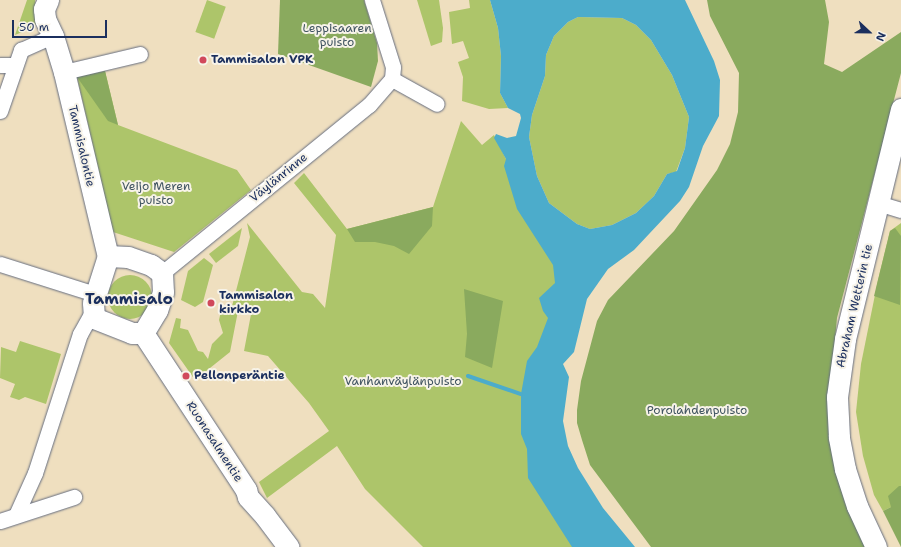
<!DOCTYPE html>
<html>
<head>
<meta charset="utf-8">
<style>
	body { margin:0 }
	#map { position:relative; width:901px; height:547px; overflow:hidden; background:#efdfbf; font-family:"Shantell Sans",sans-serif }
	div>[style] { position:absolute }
	.green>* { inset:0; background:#adc56a; transform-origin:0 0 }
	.round { border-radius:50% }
	.forest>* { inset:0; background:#8aaa5e }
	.water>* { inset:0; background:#4caccb }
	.stream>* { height:4px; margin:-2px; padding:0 2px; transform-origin:2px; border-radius:2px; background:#4caccb }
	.roads { filter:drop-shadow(0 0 1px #656d80) drop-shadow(0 0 1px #656d80) }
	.street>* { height:15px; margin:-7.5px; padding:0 7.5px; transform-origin:7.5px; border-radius:7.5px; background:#fff }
	.secondary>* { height:21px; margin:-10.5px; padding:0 10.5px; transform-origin:10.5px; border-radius:10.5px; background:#fff }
	.dots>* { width:11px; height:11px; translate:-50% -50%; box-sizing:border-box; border:2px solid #f7f3e8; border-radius:50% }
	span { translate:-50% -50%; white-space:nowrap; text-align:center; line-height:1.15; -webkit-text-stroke:4px #f7f3e8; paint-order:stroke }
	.park-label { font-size:12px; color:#405461 }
	.poi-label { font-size:12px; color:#1b2f5e; font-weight:700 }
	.left { translate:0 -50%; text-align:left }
	.street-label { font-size:12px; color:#1b2f5e }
	.district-label { font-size:16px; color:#1b2f5e; font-weight:700 }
	.north { position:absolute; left:849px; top:12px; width:40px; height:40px; -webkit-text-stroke:3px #f7f3e8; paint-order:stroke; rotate:112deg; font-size:11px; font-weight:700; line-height:16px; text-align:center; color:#1b2f5e }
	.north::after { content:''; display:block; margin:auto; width:14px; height:18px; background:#1b2f5e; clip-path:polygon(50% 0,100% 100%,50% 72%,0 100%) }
	.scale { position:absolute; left:12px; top:20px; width:95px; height:18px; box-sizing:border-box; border:2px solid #1b2f5e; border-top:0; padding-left:5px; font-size:12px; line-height:14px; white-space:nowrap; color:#1b2f5e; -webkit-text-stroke:3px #f7f3e8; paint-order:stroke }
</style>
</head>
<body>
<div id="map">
	<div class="green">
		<div style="clip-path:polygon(27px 0,35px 0,37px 23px,32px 28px,15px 35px)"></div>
		<div style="left:207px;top:0;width:20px;height:34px;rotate:20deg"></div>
		<div style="clip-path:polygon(417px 0,439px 0,443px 28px,442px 42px,431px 46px)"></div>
		<div style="clip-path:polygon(469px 0,490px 0,498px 28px,501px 56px,500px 93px,508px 108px,489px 109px,462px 101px,463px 77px,458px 62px,469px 58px,463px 41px,452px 44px,449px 12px,470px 8px)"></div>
		<div style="clip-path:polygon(578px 17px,622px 18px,636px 25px,651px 40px,672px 75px,689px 117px,685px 148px,676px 172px,667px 174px,654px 196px,636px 213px,612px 225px,590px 229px,577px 224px,549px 203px,537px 176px,529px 137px,532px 115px,545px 76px,546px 55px,554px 36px,568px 22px)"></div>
		<div style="clip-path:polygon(105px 71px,118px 125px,237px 170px,251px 190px,174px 252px,113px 232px,77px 77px)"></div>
		<div style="clip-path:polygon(461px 121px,482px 145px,494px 135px,561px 269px,540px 368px,596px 547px,423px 547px,365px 489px,337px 446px,267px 498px,259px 482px,329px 431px,309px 403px,268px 356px,244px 351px,252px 309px,239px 306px,230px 352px,195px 380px,169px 343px,176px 318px,181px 319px,180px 328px,188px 330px,198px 351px,203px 352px,208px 359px,212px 344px,223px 333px,219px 320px,221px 311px,230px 314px,250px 237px,247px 223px,302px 292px,313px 294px,325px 308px,336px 235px,294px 183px,304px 173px,347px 229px,433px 207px)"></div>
		<div style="clip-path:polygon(901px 223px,901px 486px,891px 507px,883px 511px,874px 495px,863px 456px,856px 412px,861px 364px,878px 280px,890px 231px)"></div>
		<div style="clip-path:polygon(242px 228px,238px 246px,216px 263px,209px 254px)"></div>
		<div style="clip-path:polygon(204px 258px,213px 265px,203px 302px,195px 307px,181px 300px,188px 271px)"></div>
		<div class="round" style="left:108px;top:275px;width:44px;height:44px"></div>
		<div style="clip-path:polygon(20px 341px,61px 354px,46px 404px,25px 397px,19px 400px,10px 397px,15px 384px,0 378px,1px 347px,16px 352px)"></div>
	</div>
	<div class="forest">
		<div style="clip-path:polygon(280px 0,364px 0,377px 43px,378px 61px,371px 87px,278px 54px)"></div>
		<div style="clip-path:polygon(707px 0,825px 0,829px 22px,824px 64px,842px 72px,901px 32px,901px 73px,837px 318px,829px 405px,868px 547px,651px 547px,590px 465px,582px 440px,577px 423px,577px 410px,581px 381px,597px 321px,608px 300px,674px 231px,717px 170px,730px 144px,738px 112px,739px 73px,710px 16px)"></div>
		<div style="clip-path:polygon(105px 71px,118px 125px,108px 121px,77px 77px)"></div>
		<div style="clip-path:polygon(433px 207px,432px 226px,409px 254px,394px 246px,375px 242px,355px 242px,347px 229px)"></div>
		<div style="clip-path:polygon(895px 228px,901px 236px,900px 305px,874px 296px,890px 231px)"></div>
		<div style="clip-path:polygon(464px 289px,503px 301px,492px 368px,465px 357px,467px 334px)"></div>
		<div style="clip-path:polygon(899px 486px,901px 486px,901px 547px,883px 511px,891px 507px,888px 496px)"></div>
	</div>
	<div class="water">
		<div style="clip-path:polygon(evenodd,490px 0,685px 0,714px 61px,720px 80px,719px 116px,703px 146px,689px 187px,680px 201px,634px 250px,608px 269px,587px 299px,574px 352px,563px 364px,569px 377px,563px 421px,568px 446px,578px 468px,603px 508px,635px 547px,572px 547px,528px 478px,527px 449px,521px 434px,521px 394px,527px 361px,537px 347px,548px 318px,543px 311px,539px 298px,555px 283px,553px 265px,517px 209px,504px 166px,506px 159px,494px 138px,496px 134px,507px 138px,516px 136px,521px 118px,520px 114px,508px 108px,500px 93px,501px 56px,498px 28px,490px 0,578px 17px,622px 18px,636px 25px,651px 40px,672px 75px,689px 117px,685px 148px,677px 171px,667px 174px,654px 196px,636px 213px,612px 225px,590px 229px,577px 224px,549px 203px,537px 176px,529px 137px,532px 115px,545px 76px,546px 55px,554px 36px,568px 22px,578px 17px)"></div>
	</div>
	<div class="stream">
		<div style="left:468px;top:376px;width:56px;rotate:18.8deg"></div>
	</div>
	<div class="roads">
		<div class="street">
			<div style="left:372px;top:0;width:70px;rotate:72.6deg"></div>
			<div style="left:393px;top:67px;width:12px;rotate:95deg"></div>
			<div style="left:0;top:65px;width:14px"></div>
			<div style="left:64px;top:72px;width:78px;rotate:-13.3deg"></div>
			<div style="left:392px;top:79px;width:51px;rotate:29.1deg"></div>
			<div style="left:0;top:111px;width:65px;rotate:-71deg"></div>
			<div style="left:21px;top:50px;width:35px;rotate:-24deg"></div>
			<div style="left:878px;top:203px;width:24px;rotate:17deg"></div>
			<div style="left:0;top:264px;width:100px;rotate:17.5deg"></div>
			<div style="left:162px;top:273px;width:267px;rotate:-39.1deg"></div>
			<div style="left:369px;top:105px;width:35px;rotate:-49deg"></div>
			<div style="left:16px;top:515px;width:46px;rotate:-65.7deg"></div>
			<div style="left:35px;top:473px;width:146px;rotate:-72.1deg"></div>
			<div style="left:80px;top:334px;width:25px;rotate:-61deg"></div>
			<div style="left:0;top:521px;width:78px;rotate:-18deg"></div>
		</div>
		<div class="secondary">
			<div style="left:48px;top:0;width:10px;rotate:114deg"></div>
			<div style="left:44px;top:9px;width:10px;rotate:84deg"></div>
			<div style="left:45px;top:19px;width:19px;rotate:65deg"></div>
			<div style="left:53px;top:36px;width:38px;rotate:73deg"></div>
			<div style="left:64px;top:72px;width:189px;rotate:76.6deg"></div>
			<div style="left:108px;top:256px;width:20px;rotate:3deg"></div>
			<div style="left:128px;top:257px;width:24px;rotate:19deg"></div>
			<div style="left:151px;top:265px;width:14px;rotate:36deg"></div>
			<div style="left:162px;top:273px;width:19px;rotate:87deg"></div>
			<div style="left:163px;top:292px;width:19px;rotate:108deg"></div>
			<div style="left:157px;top:310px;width:27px;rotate:121deg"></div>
			<div style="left:108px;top:256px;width:49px;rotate:107.7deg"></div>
			<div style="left:93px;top:303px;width:15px;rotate:86deg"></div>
			<div style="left:94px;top:318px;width:41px;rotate:21.5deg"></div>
			<div style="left:132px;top:333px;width:11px"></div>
			<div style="left:143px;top:333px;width:188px;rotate:56.7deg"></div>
			<div style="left:246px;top:490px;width:7px;rotate:74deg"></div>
			<div style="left:248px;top:497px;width:25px;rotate:48deg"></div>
			<div style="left:265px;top:516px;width:39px;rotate:53deg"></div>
			<div style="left:876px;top:547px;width:45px;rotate:-114.9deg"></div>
			<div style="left:857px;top:506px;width:39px;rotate:-108deg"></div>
			<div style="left:845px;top:469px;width:33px;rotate:-101deg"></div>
			<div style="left:839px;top:437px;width:40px;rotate:-92.9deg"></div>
			<div style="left:837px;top:397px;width:59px;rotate:-82.1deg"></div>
			<div style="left:845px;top:339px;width:237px;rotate:-76.3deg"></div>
		</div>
	</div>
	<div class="dots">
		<div style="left:203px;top:60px;background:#d1495b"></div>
		<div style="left:211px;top:303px;background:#d1495b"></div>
		<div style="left:186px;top:376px;background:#d1495b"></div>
	</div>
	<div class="park-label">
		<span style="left:337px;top:36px">Leppisaaren<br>puisto</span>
		<span style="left:156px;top:194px">Veijo Meren<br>puisto</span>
		<span style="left:403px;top:382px">Vanhanväylänpuisto</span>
		<span style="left:697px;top:411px">Porolahdenpuisto</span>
	</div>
	<div class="poi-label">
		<span class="left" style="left:211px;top:60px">Tammisalon VPK</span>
		<span class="left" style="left:219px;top:303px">Tammisalon<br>kirkko</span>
		<span class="left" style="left:194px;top:376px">Pellonperäntie</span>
	</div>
	<div class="street-label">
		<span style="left:81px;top:146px;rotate:77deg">Tammisalontie</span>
		<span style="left:279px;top:178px;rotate:-39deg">Väylänrinne</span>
		<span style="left:855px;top:306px;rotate:-77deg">Abraham Wetterin tie</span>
		<span style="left:214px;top:442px;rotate:57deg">Ruonasalmentie</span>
	</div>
	<div class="district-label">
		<span style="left:129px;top:299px">Tammisalo</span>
	</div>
	<div class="north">N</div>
	<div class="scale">50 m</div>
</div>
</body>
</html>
